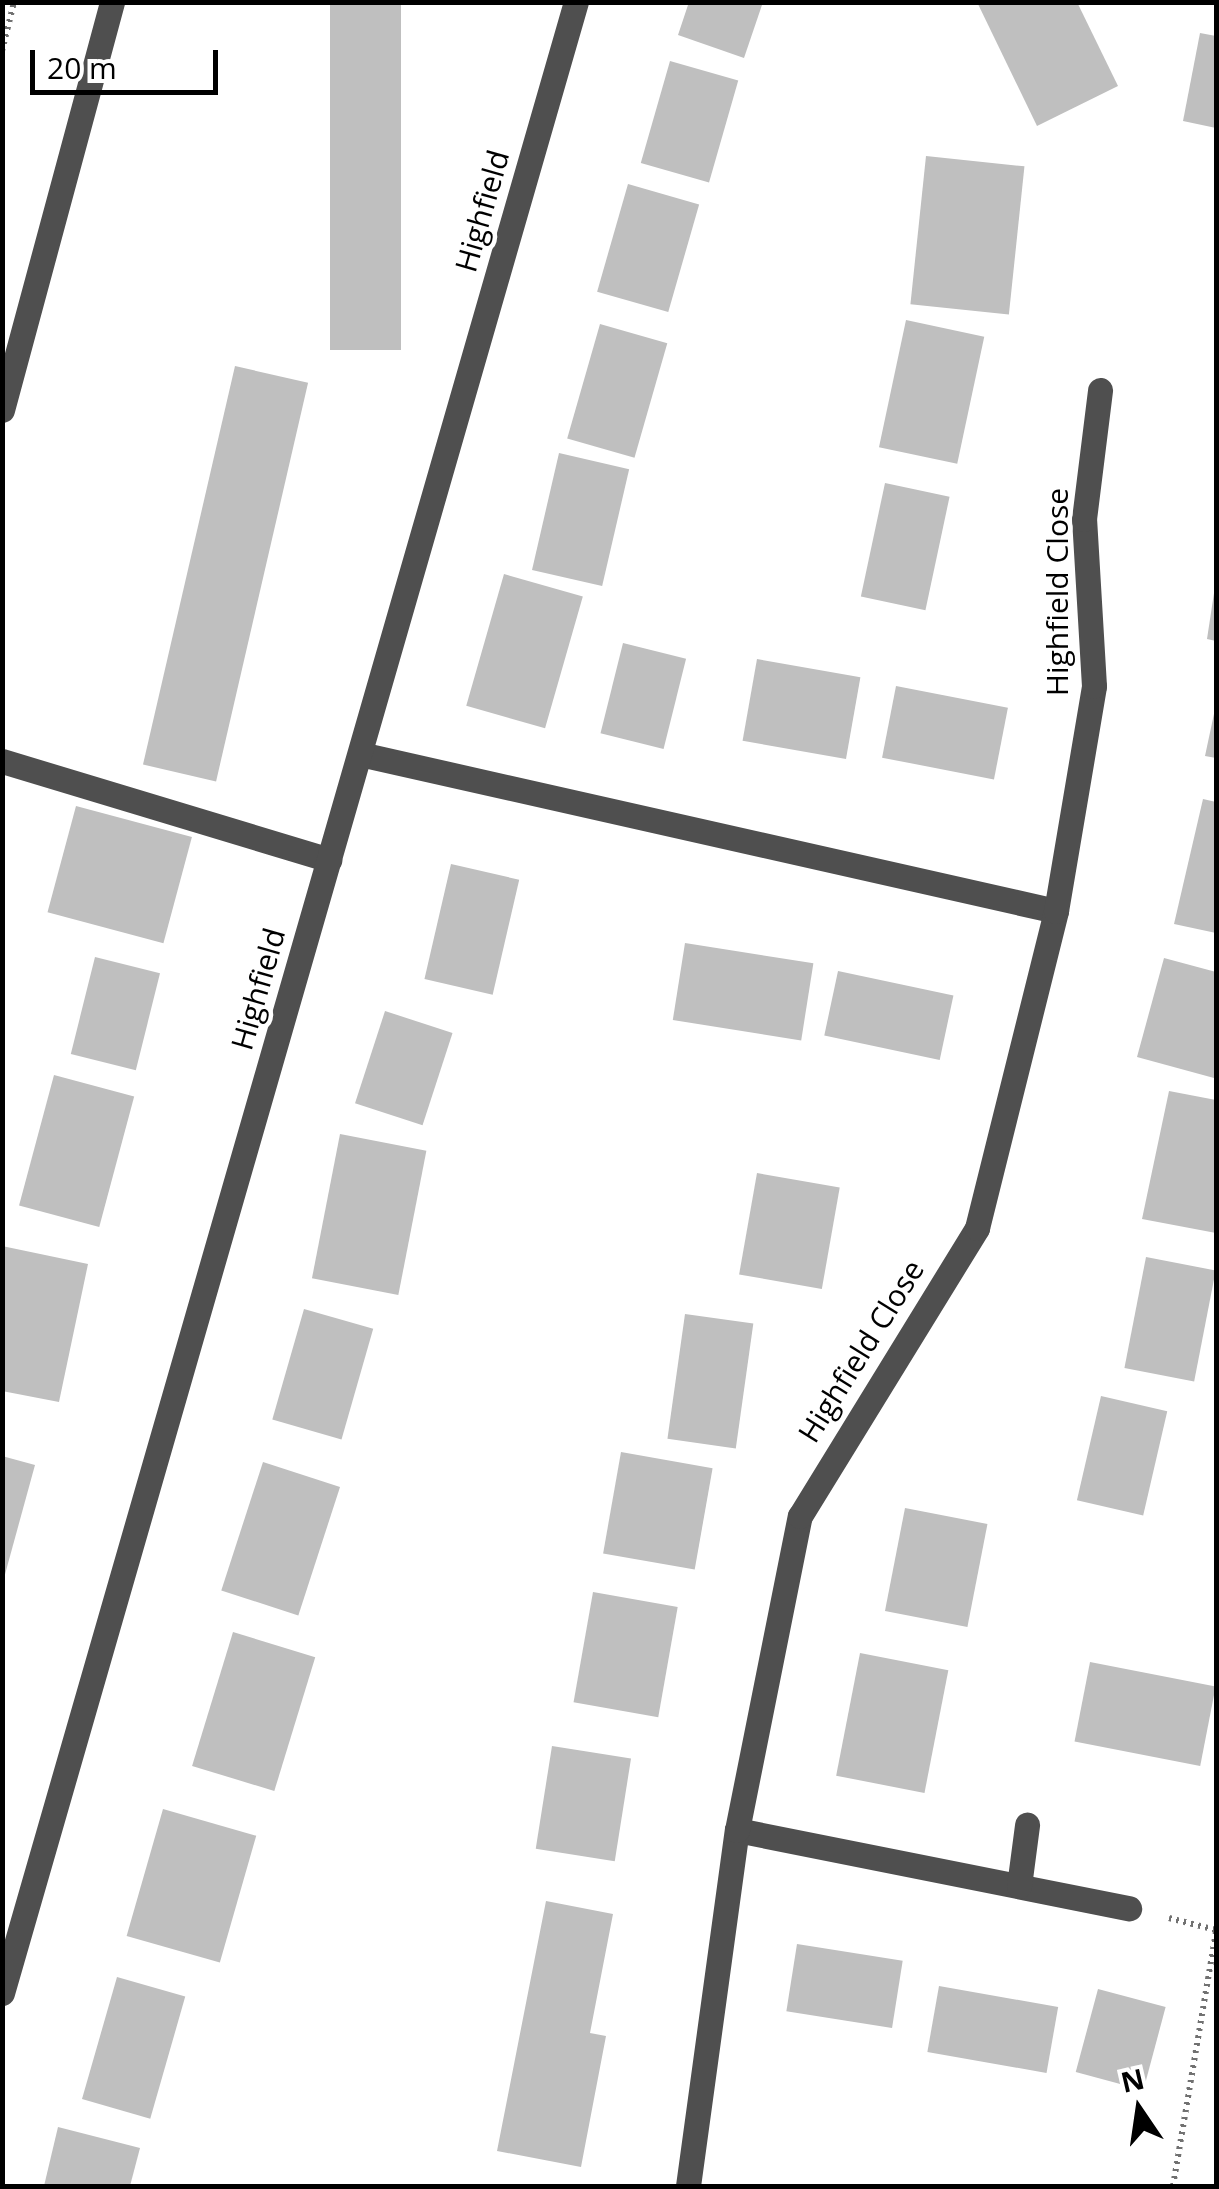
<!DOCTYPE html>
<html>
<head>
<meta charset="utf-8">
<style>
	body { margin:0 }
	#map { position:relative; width:1219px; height:2189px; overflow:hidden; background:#fff; font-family:"Open Sans",sans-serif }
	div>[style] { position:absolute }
	.building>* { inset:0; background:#bfbfbf; transform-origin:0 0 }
	.path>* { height:6px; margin-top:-3px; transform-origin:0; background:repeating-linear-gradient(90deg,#717171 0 2.5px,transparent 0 7.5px) }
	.minor>* { height:25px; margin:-12.5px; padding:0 12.5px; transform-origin:12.5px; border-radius:12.5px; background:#4f4f4f }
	span { translate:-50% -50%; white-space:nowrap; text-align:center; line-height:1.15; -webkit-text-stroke:9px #fff; paint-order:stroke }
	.street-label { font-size:30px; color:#000 }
	.frame { position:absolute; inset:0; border:5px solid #000; pointer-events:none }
	.north { position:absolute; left:1089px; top:2059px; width:100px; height:100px; -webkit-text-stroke:8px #fff; paint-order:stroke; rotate:347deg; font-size:28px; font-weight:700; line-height:40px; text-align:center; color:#000 }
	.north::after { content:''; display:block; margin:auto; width:35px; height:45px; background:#000; clip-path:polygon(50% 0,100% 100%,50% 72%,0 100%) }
	.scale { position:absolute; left:30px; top:50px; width:188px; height:45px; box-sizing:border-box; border:5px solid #000; border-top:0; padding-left:12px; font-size:30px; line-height:35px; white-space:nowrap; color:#000; -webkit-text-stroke:8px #fff; paint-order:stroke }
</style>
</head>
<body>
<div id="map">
	<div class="building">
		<div style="left:330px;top:2px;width:71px;height:348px"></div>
		<div style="clip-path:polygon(689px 2px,763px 2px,744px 58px,678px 35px)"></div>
		<div style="clip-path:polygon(977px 2px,1077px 2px,1118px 86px,1037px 126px)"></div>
		<div style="clip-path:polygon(1200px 33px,1216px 36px,1216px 128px,1183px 121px)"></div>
		<div style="left:670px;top:61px;width:71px;height:106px;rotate:16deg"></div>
		<div style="left:926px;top:156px;width:99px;height:149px;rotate:6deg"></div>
		<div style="left:628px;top:184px;width:74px;height:112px;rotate:16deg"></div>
		<div style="left:906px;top:320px;width:80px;height:130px;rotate:12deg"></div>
		<div style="left:600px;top:324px;width:70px;height:119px;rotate:16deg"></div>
		<div style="left:235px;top:366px;width:75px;height:409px;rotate:13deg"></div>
		<div style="left:559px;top:453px;width:72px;height:120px;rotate:13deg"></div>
		<div style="left:885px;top:483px;width:66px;height:116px;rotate:12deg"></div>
		<div style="left:504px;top:574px;width:82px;height:137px;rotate:16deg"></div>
		<div style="clip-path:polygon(1214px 593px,1216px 593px,1216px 641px,1207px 639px)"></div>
		<div style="left:623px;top:643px;width:65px;height:93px;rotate:14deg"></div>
		<div style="left:757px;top:659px;width:105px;height:83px;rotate:10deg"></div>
		<div style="left:896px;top:686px;width:114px;height:73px;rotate:11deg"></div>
		<div style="clip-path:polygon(1215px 709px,1216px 709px,1216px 758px,1205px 756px)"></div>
		<div style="clip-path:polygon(1203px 799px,1216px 802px,1216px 933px,1174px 924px)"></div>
		<div style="left:76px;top:806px;width:120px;height:110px;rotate:15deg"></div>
		<div style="left:451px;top:864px;width:70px;height:118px;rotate:13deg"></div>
		<div style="left:685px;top:943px;width:130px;height:78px;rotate:9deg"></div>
		<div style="left:95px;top:957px;width:67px;height:100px;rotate:14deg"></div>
		<div style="clip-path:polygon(1164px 958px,1216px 972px,1214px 1078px,1137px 1057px)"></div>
		<div style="left:838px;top:971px;width:118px;height:66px;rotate:12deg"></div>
		<div style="left:385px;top:1011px;width:71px;height:97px;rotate:18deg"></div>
		<div style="left:54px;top:1075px;width:83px;height:135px;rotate:15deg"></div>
		<div style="clip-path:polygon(1169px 1091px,1216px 1100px,1216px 1233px,1142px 1219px)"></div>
		<div style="left:340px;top:1134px;width:88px;height:147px;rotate:11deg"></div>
		<div style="left:757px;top:1173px;width:84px;height:103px;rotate:10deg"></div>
		<div style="clip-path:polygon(2px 1246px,88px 1264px,59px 1402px,2px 1391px)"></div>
		<div style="left:1146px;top:1257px;width:71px;height:113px;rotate:11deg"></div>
		<div style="left:304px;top:1309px;width:72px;height:115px;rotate:16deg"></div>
		<div style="left:685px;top:1314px;width:69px;height:126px;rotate:8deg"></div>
		<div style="left:1101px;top:1396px;width:68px;height:107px;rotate:13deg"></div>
		<div style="left:621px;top:1452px;width:93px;height:103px;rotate:10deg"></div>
		<div style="clip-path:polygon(2px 1456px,35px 1465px,4px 1578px,2px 1578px)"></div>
		<div style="left:263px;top:1462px;width:81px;height:135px;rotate:18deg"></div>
		<div style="left:905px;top:1508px;width:84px;height:105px;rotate:11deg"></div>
		<div style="left:593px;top:1592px;width:86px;height:112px;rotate:10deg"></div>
		<div style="left:233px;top:1632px;width:86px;height:140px;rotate:17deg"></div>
		<div style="left:860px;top:1653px;width:90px;height:125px;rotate:11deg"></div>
		<div style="left:1090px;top:1662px;width:128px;height:81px;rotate:11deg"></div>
		<div style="left:552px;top:1746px;width:80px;height:104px;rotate:9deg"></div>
		<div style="left:163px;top:1809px;width:97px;height:132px;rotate:16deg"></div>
		<div style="clip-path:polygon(546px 1901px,613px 1914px,590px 2033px,606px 2036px,581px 2167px,497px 2151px)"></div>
		<div style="left:797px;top:1944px;width:107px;height:68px;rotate:9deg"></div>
		<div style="left:117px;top:1977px;width:71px;height:127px;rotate:16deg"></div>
		<div style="left:939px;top:1986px;width:121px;height:67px;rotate:10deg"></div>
		<div style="left:1098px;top:1989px;width:70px;height:86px;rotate:15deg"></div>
		<div style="clip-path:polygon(58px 2127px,140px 2148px,130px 2186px,44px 2186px)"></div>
	</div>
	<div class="path">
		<div style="left:2px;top:51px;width:50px;rotate:-76.2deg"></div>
		<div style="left:1169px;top:1918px;width:49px;rotate:14.3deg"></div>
		<div style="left:1173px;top:2186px;width:259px;rotate:-80.4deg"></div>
	</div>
	<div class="minor">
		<div style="left:2px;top:410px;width:423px;rotate:-74.9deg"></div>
		<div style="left:360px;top:754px;width:713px;rotate:12.71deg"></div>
		<div style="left:2px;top:761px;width:342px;rotate:16.8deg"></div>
		<div style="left:737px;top:1830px;width:400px;rotate:11.3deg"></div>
		<div style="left:1019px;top:1886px;width:62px;rotate:-82.5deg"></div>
		<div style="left:2px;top:1993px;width:2072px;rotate:-73.92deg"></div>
		<div style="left:688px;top:2186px;width:359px;rotate:-82.2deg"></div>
		<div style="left:737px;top:1830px;width:320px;rotate:-78.7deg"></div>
		<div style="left:800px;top:1516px;width:338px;rotate:-58.4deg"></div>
		<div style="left:977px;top:1228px;width:327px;rotate:-76deg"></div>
		<div style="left:1056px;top:911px;width:228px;rotate:-80.4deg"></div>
		<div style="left:1094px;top:686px;width:167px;rotate:-93.4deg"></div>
		<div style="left:1084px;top:519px;width:130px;rotate:-82.9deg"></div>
	</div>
	<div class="street-label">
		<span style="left:482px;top:211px;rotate:-74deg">Highfield</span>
		<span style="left:1057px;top:592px;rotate:-90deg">Highfield Close</span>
		<span style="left:258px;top:989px;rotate:-74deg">Highfield</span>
		<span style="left:861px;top:1351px;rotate:-58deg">Highfield Close</span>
	</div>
	<div class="frame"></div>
	<div class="north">N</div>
	<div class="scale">20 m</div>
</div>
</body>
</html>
